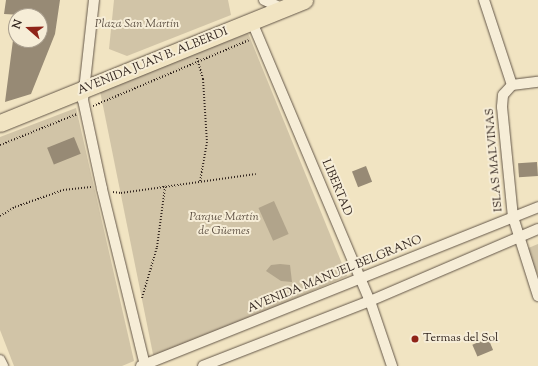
<!DOCTYPE html>
<html>
<head>
<meta charset="utf-8">
<style>
	body { margin:0 }
	#map { position:relative; width:538px; height:366px; overflow:hidden; background:#f1e4c2; font-family:"Sorts Mill Goudy",serif }
	div>[style] { position:absolute }
	.green>* { inset:0; background:#d1c4a7 }
	.water>* { inset:0; background:#b1a48b; transform-origin:0 0 }
	.building>* { inset:0; background:#978a75; transform-origin:0 0 }
	.path>* { height:2px; margin-top:-1px; transform-origin:0; background:repeating-linear-gradient(90deg,#352821 0 1px,transparent 0 3px) }
	.roads { filter:drop-shadow(0 0 1px #645749) drop-shadow(0 0 1px #645749) }
	.minor>* { height:10px; margin:-5px; padding:0 5px; transform-origin:5px; border-radius:5px; background:#f6edd7 }
	.trunk>* { height:17px; margin:-8.5px; padding:0 8.5px; transform-origin:8.5px; border-radius:8.5px; background:#f1e4c2 }
	.dots>* { width:11px; height:11px; translate:-50% -50%; box-sizing:border-box; border:2px solid #f6edd7; border-radius:50% }
	span { translate:-50% -50%; white-space:nowrap; text-align:center; line-height:1.15; -webkit-text-stroke:4px #f6edd7; paint-order:stroke }
	.park-label { font-size:12px; color:#5c4f42; font-style:italic }
	.street-label { font-size:12px; color:#352821 }
	.poi-label { font-size:12px; color:#352821 }
	.left { translate:0 -50%; text-align:left }
	.north { position:absolute; left:8px; top:8px; width:40px; height:40px; box-sizing:border-box; background:#f6edd7; border:1px solid #a99e8e; border-radius:50%; rotate:290deg; font-size:11px; font-weight:700; line-height:16px; text-align:center; color:#352821 }
	.north::after { content:''; display:block; margin:auto; width:14px; height:18px; background:#8f2418; clip-path:polygon(50% 0,100% 100%,50% 72%,0 100%) }
</style>
</head>
<body>
<div id="map">
	<div class="green">
		<div style="clip-path:polygon(114px 0,228px 0,231px 15px,127px 56px,109px 49px)"></div>
		<div style="clip-path:polygon(248px 33px,347px 276px,154px 359px,100px 91px)"></div>
		<div style="clip-path:polygon(76px 108px,134px 361px,122px 366px,14px 366px,0 330px,0 137px)"></div>
		<div style="clip-path:polygon(538px 244px,538px 275px,526px 249px)"></div>
	</div>
	<div class="water">
		<div style="left:274px;top:201px;width:36px;height:17px;rotate:66deg"></div>
		<div style="clip-path:polygon(280px 264px,290px 265px,292px 282px,281px 281px,266px 271px,271px 265px)"></div>
	</div>
	<div class="building">
		<div style="clip-path:polygon(6px 0,60px 0,55px 34px,31px 94px,5px 102px,13px 40px,40px 40px,40px 16px,4px 14px)"></div>
		<div style="left:74px;top:137px;width:18px;height:29px;rotate:68deg"></div>
		<div style="left:537px;top:162px;width:14px;height:19px;rotate:86deg"></div>
		<div style="left:366px;top:166px;width:17px;height:15px;rotate:69deg"></div>
		<div style="left:488px;top:338px;width:13px;height:17px;rotate:67deg"></div>
	</div>
	<div class="path">
		<div style="left:197px;top:58px;width:22px;rotate:74deg"></div>
		<div style="left:203px;top:79px;width:63px;rotate:86.4deg"></div>
		<div style="left:207px;top:142px;width:40px;rotate:100deg"></div>
		<div style="left:93px;top:106px;width:169px;rotate:-22.9deg"></div>
		<div style="left:0;top:145px;width:83px;rotate:-21.9deg"></div>
		<div style="left:113px;top:192px;width:8px;rotate:7deg"></div>
		<div style="left:121px;top:193px;width:136px;rotate:-8deg"></div>
		<div style="left:0;top:216px;width:17px;rotate:-31deg"></div>
		<div style="left:15px;top:207px;width:51px;rotate:-19.5deg"></div>
		<div style="left:63px;top:190px;width:28px;rotate:-6deg"></div>
		<div style="left:142px;top:298px;width:53px;rotate:-73.6deg"></div>
		<div style="left:157px;top:247px;width:61px;rotate:-82.4deg"></div>
	</div>
	<div class="roads">
		<div class="minor">
			<div style="left:94px;top:0;width:101px;rotate:96.3deg"></div>
			<div style="left:83px;top:100px;width:91px;rotate:77.9deg"></div>
			<div style="left:102px;top:189px;width:182px;rotate:76.3deg"></div>
			<div style="left:264px;top:0;width:22px;rotate:24deg"></div>
			<div style="left:484px;top:0;width:89px;rotate:71.8deg"></div>
			<div style="left:512px;top:85px;width:13px;rotate:132deg"></div>
			<div style="left:503px;top:95px;width:12px;rotate:95deg"></div>
			<div style="left:502px;top:107px;width:111px;rotate:84.3deg"></div>
			<div style="left:513px;top:217px;width:83px;rotate:72.4deg"></div>
			<div style="left:252px;top:22px;width:303px;rotate:67.1deg"></div>
			<div style="left:370px;top:301px;width:69px;rotate:71.3deg"></div>
			<div style="left:512px;top:85px;width:26px;rotate:-7deg"></div>
			<div style="left:0;top:360px;width:7px;rotate:63deg"></div>
			<div style="left:141px;top:366px;width:428px;rotate:-21.8deg"></div>
			<div style="left:203px;top:366px;width:179px;rotate:-21.3deg"></div>
			<div style="left:370px;top:301px;width:183px;rotate:-23.2deg"></div>
		</div>
		<div class="trunk">
			<div style="left:0;top:123px;width:328px;rotate:-22deg"></div>
		</div>
	</div>
	<div class="dots">
		<div style="left:415px;top:339px;background:#8f2418"></div>
	</div>
	<div class="park-label">
		<span style="left:137px;top:25px">Plaza San Martín</span>
		<span style="left:224px;top:225px">Parque Martín<br>de Güemes</span>
	</div>
	<div class="street-label">
		<span style="left:153px;top:62px;rotate:-22deg">AVENIDA JUAN B. ALBERDI</span>
		<span style="left:495px;top:160px;rotate:-95deg">ISLAS MALVINAS</span>
		<span style="left:336px;top:188px;rotate:67deg">LIBERTAD</span>
		<span style="left:335px;top:275px;rotate:-22deg">AVENIDA MANUEL BELGRANO</span>
	</div>
	<div class="poi-label">
		<span class="left" style="left:423px;top:339px">Termas del Sol</span>
	</div>
	<div class="north">N</div>
</div>
</body>
</html>
